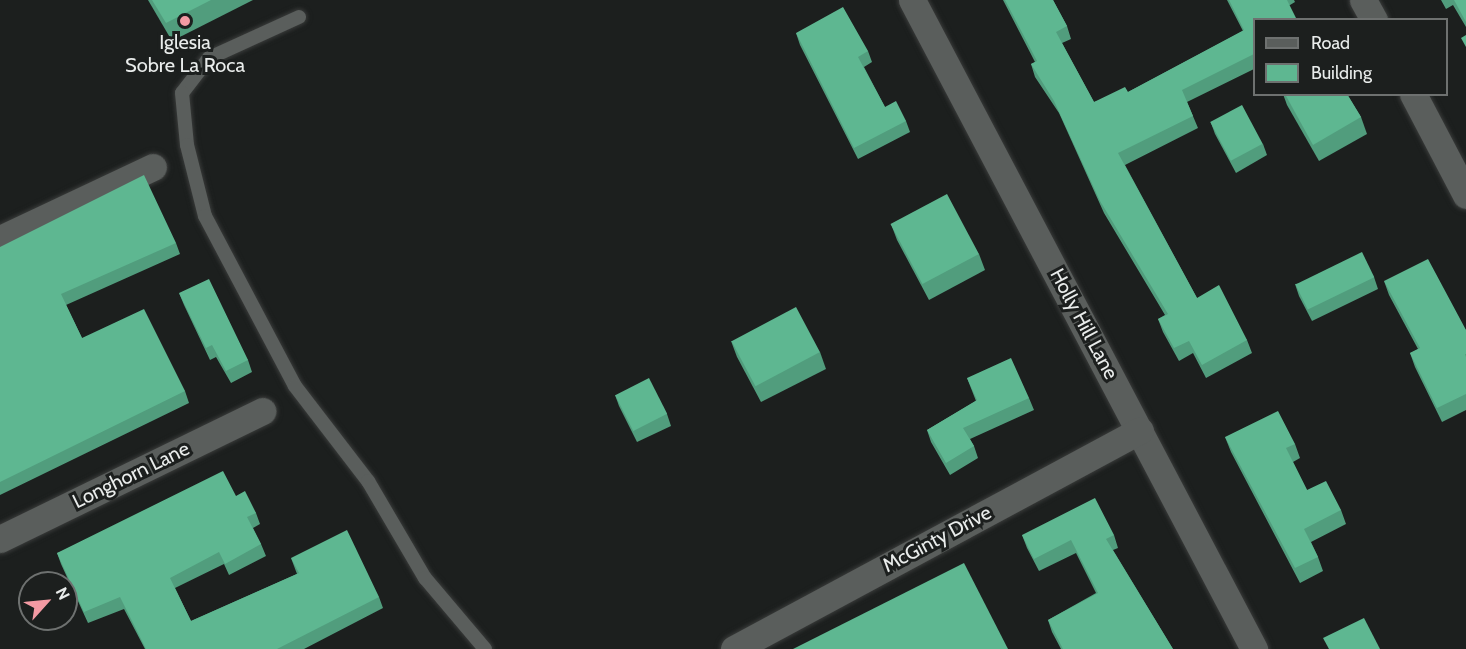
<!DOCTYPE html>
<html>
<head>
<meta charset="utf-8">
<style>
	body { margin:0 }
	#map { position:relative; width:1466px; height:649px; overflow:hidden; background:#1c1f1e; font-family:Cabin,sans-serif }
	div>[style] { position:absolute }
	.roads { filter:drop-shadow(0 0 2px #393b3a) drop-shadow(0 0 2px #393b3a) }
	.service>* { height:14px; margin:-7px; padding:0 7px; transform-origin:7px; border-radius:7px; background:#5a5e5c }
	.minor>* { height:27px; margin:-13.5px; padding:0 13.5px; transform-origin:13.5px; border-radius:13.5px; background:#5a5e5c }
	.wall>* { inset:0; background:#519d7d }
	.building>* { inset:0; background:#5eb791; transform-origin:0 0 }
	.dots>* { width:16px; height:16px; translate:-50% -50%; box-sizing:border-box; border:3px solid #1c1f1e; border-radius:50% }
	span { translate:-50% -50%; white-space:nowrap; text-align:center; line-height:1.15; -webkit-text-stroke:6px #1c1f1e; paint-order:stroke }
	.poi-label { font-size:20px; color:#e9eceb }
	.street-label { font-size:20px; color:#e9eceb }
	.legend { position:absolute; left:1253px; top:18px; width:195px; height:78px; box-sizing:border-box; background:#1c1f1e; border:2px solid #6e7170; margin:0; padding:8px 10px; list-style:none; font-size:18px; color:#e9eceb }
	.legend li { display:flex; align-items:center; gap:12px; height:30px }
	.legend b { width:30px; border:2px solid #6e7170 }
	.north { position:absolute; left:18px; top:571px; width:60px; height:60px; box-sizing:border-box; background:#1c1f1e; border:2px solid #6e7170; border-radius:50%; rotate:63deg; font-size:16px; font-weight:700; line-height:24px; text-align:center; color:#e9eceb }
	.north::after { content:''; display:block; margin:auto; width:21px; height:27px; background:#f49aa3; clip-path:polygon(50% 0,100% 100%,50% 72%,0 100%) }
</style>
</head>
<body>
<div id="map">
	<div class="roads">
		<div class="service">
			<div style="left:299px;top:17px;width:99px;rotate:155.5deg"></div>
			<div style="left:209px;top:58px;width:44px;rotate:127.6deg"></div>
			<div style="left:182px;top:93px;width:52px;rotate:84.5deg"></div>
			<div style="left:187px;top:145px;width:73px;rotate:75.8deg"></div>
			<div style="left:205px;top:216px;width:192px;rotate:62.1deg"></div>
			<div style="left:295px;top:386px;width:120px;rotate:52.5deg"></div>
			<div style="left:368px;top:481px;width:113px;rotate:59.6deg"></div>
			<div style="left:425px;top:578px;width:93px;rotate:49.8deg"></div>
		</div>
		<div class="minor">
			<div style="left:912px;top:0;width:734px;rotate:62.21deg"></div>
			<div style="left:1363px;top:0;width:23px;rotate:61deg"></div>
			<div style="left:1413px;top:94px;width:114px;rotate:62.3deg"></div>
			<div style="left:0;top:239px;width:169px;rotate:-25.2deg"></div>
			<div style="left:0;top:539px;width:292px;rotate:-26deg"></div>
			<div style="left:734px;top:649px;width:461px;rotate:-28.3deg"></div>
		</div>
	</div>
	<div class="wall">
		<div style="clip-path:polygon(148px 0,253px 0,172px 41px)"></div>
		<div style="clip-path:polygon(1003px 0,1053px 0,1067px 26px,1071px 39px,1062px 43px,1094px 102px,1128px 92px,1243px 31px,1227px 0,1294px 0,1295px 2px,1290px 5px,1254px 20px,1254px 69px,1187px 102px,1198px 128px,1125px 165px,1197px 298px,1247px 340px,1252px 353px,1206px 378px,1193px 353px,1179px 361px,1163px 332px,1158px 319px,1165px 315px,1104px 213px,1059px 113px,1035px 77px,1031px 64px,1035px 62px)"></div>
		<div style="clip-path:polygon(1441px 0,1466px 0,1466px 27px,1453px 5px,1446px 9px)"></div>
		<div style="clip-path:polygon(796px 33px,868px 51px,872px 62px,864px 67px,885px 107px,906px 121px,910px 132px,858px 159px,800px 45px)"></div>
		<div style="clip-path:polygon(1283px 94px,1347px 94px,1361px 117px,1367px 134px,1319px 161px,1287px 105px)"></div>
		<div style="clip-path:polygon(1211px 123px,1263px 144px,1267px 155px,1236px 173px,1215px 134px)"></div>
		<div style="clip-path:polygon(891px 224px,979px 254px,985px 270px,929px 300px,897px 240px)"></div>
		<div style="clip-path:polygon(176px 243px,180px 254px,66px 305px,82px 338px,185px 391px,189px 403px,0 495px,0 247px)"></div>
		<div style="clip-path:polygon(1374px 277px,1378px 289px,1312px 321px,1299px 296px,1295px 284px)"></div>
		<div style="clip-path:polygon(1384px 281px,1466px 330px,1466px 410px,1442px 422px,1415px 367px,1410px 353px,1418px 349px,1389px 295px)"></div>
		<div style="clip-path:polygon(179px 293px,248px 360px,252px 372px,231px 383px,216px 357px,210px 360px,184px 305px)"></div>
		<div style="clip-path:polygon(731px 341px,820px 352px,826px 369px,761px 402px,737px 357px)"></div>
		<div style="clip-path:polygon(967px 378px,1029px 398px,1034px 410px,970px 439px,974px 446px,978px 458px,950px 475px,931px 442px,927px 430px,976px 401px)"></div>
		<div style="clip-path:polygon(615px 395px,667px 414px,671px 426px,637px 442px,619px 406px)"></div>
		<div style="clip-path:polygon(1225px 437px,1295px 444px,1300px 458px,1293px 462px,1307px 490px,1341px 510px,1346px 524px,1311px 542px,1318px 557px,1323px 571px,1300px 583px,1231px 452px)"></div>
		<div style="clip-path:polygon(236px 496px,256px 513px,260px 524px,253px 528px,261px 544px,266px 556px,229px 575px,224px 564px,175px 588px,191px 621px,297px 574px,291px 558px,379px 597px,383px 608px,304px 649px,145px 649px,124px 609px,88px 623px,61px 564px,57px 553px)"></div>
		<div style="clip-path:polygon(1022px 535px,1114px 535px,1118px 548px,1113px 550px,1173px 649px,1061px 649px,1052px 632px,1048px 620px,1096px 593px,1076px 553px,1039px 571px,1027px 548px)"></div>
	</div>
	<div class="building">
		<div style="clip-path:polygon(152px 0,211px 0,166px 23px)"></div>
		<div style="clip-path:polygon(1005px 0,1053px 0,1067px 26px,1056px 32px,1094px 102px,1125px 87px,1128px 92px,1244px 30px,1229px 0,1287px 0,1297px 20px,1254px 20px,1254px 54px,1182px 90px,1193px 116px,1118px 153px,1197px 298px,1219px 285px,1247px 340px,1202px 365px,1189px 341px,1174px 348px,1158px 319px,1168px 314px,1100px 201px,1054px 101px,1031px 64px,1037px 61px)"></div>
		<div style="clip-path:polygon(1454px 0,1466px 0,1466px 22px)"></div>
		<div style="clip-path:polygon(843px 7px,868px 51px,858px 57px,885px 107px,896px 101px,906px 121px,854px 148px,796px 33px)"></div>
		<div style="clip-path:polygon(1466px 35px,1466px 47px,1461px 38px)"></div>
		<div style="clip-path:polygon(1285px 94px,1347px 94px,1361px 117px,1313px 145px)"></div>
		<div style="left:1242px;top:105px;width:44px;height:36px;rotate:62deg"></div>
		<div style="clip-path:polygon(144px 175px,176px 243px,61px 294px,82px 338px,144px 309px,185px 391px,0 482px,0 247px)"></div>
		<div style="left:947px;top:194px;width:68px;height:64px;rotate:62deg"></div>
		<div style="left:1362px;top:252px;width:28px;height:74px;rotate:64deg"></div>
		<div style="clip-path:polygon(1428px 259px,1466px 330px,1466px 354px,1465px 354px,1466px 357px,1466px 394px,1437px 408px,1410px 353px,1420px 348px,1384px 281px)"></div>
		<div style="clip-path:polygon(209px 279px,248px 360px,226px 371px,212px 345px,206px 348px,179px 293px)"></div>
		<div style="left:796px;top:307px;width:51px;height:73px;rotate:62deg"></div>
		<div style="clip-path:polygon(1011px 358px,1029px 398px,963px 428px,974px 446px,946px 463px,927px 430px,977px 400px,967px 378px)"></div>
		<div style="left:649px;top:378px;width:40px;height:38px;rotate:63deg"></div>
		<div style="clip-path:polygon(1278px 411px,1295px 444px,1286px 448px,1307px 490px,1326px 481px,1341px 510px,1304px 529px,1318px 557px,1295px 568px,1225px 437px)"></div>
		<div style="clip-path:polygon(223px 471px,236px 496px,245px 491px,256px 513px,247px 517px,261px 544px,225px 564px,219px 552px,170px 578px,191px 621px,299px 573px,291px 558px,347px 530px,379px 597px,277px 649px,146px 649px,120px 597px,84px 612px,57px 553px)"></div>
		<div style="clip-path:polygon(1095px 498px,1114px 535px,1106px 539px,1173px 649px,1063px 649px,1048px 620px,1098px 593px,1071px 540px,1034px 559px,1022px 535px)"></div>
		<div style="clip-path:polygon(964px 563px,1008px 649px,793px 649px)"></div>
		<div style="clip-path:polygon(1364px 618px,1380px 649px,1329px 649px,1323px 638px)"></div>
	</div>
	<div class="dots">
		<div style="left:185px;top:21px;background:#f49aa3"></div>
	</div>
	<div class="poi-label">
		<span style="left:185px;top:54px">Iglesia<br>Sobre La Roca</span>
	</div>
	<div class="street-label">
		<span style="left:1084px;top:324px;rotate:62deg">Holly Hill Lane</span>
		<span style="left:131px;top:475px;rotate:-26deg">Longhorn Lane</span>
		<span style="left:937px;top:539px;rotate:-28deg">McGinty Drive</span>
	</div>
	<ul class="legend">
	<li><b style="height:8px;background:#5a5e5c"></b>Road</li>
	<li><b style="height:16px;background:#5eb791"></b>Building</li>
	</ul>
	<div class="north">N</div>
</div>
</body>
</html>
